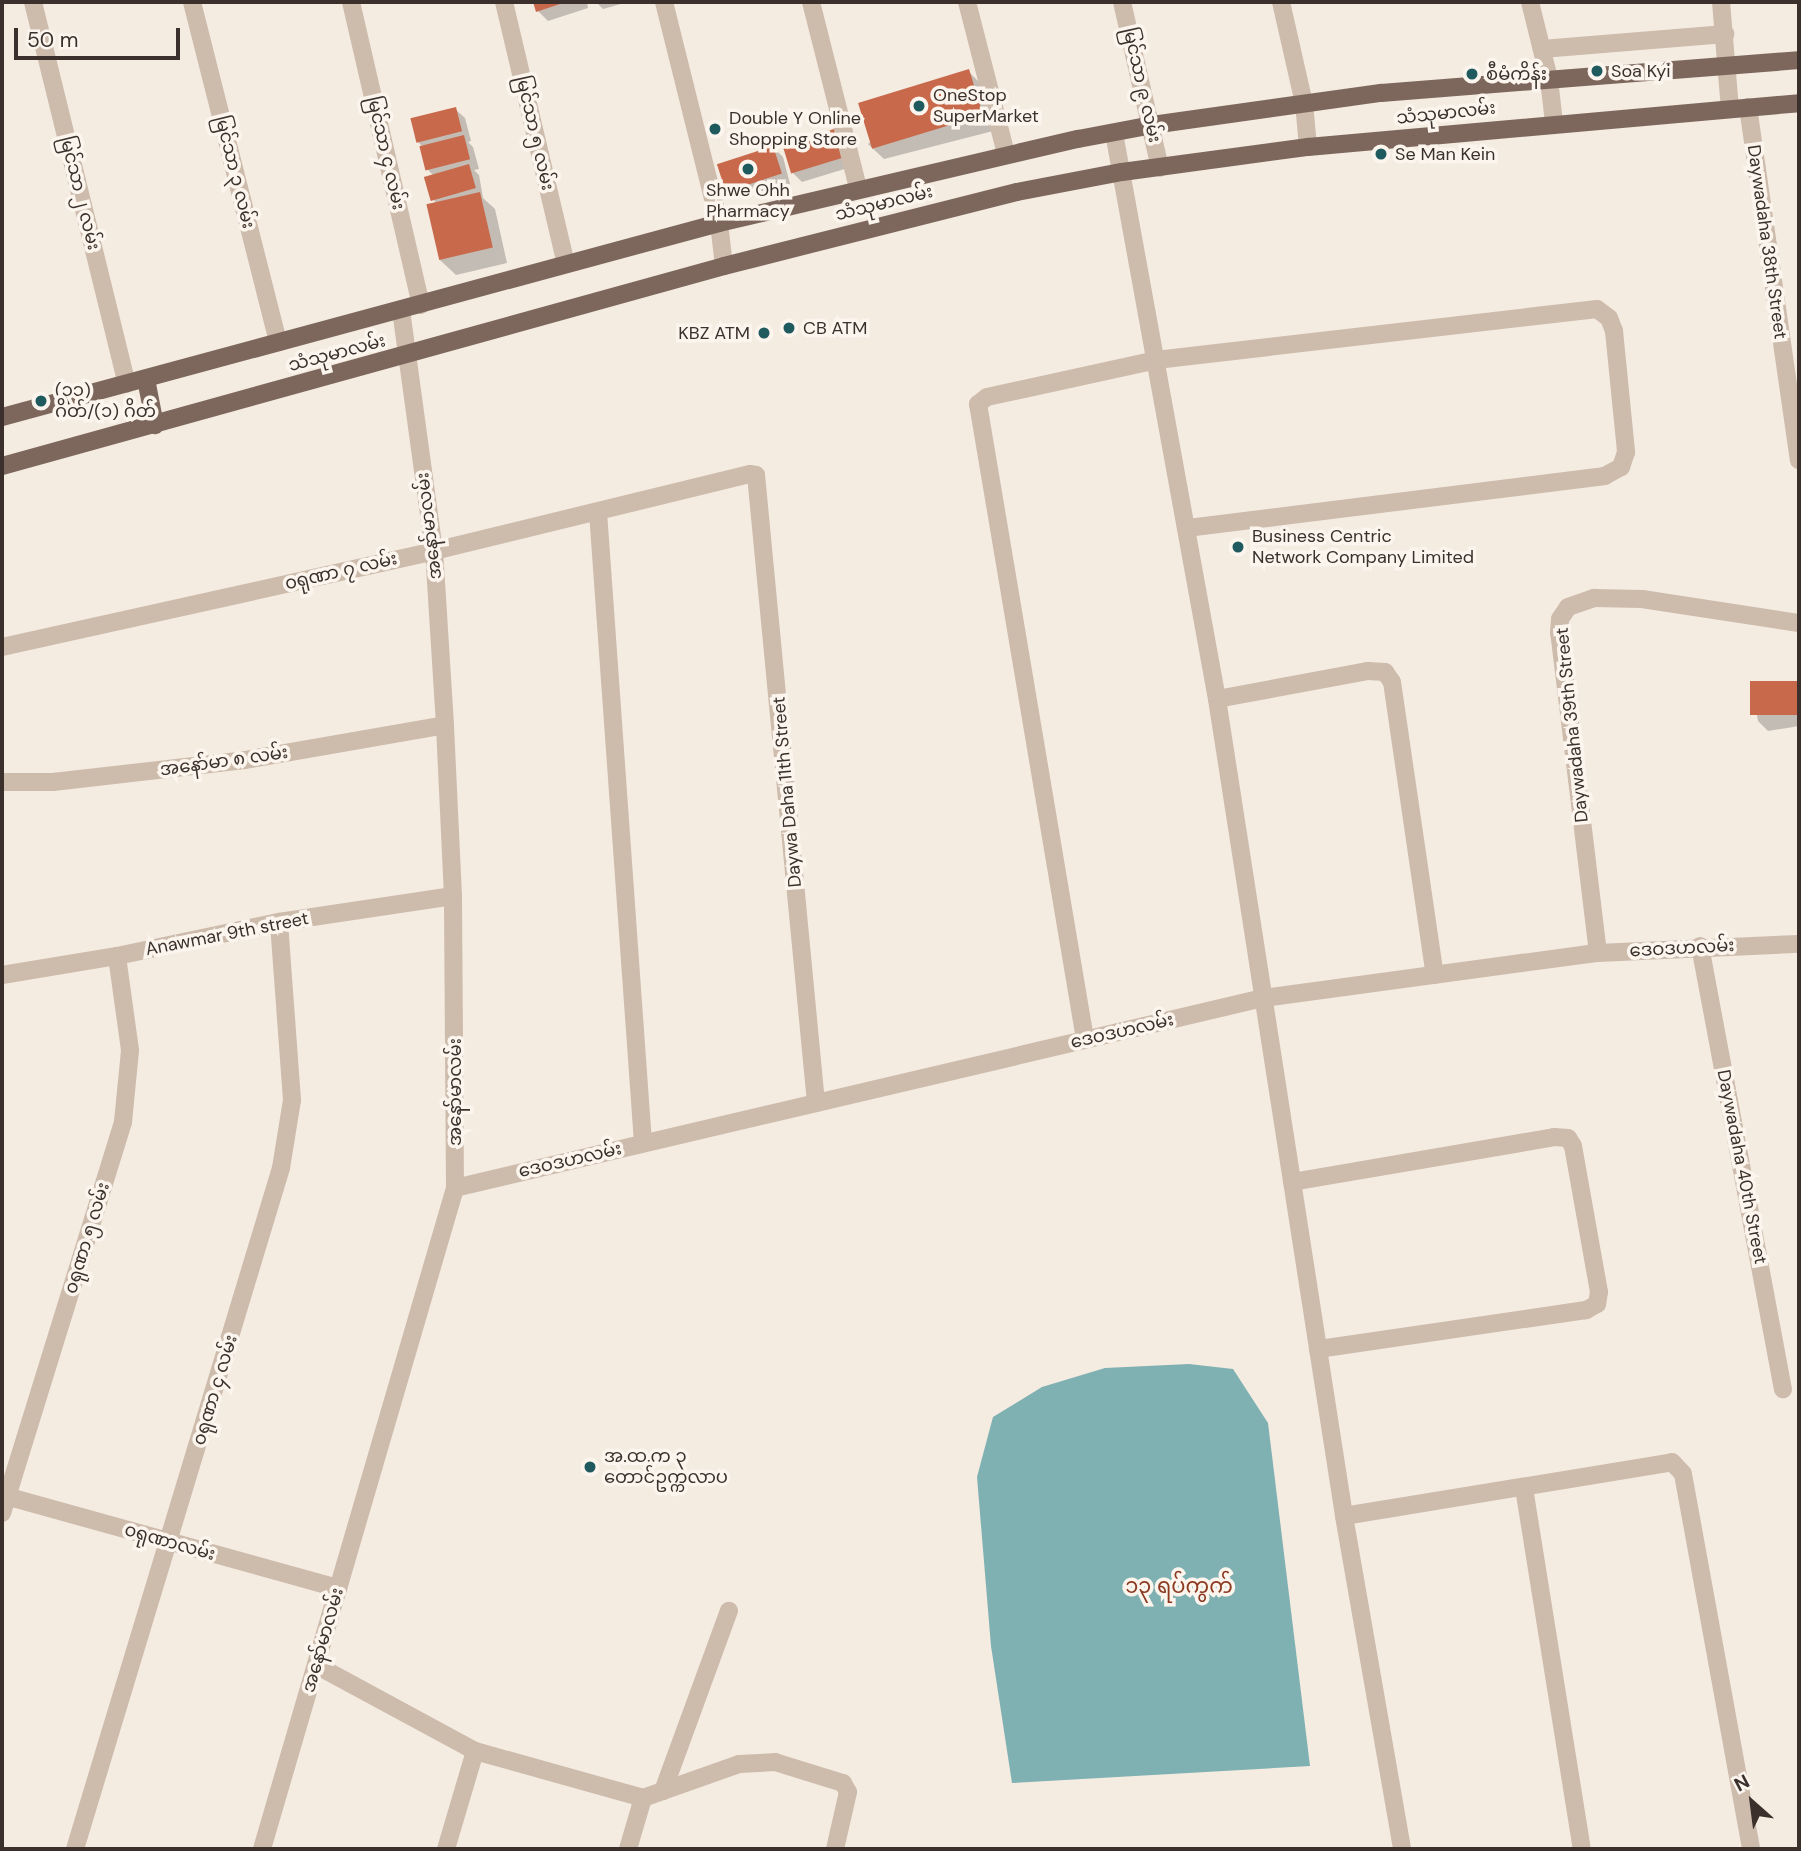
<!DOCTYPE html>
<html>
<head>
<meta charset="utf-8">
<style>
	body { margin:0 }
	#map { position:relative; width:1801px; height:1851px; overflow:hidden; background:#f4ebe1; font-family:"DM Sans","Noto Sans Myanmar",sans-serif }
	div>[style] { position:absolute }
	.water>* { inset:0; background:#7fb0b2 }
	.shadow>* { inset:0; background:#0003 }
	.building>* { inset:0; background:#c8694b; transform-origin:0 0 }
	.minor>* { height:18px; margin:-9px; padding:0 9px; transform-origin:9px; border-radius:9px; background:#cdbbac }
	.major>* { height:18px; margin:-9px; padding:0 9px; transform-origin:9px; border-radius:9px; background:#7d675c }
	.dots>* { width:19px; height:19px; translate:-50% -50%; box-sizing:border-box; border:4px solid #fbf5ee; border-radius:50% }
	span { translate:-50% -50%; white-space:nowrap; text-align:center; line-height:1.15; -webkit-text-stroke:7px #fbf5ee; paint-order:stroke }
	.poi-label { font-size:18px; color:#3b302b }
	.left { translate:0 -50%; text-align:left }
	.right { translate:-100% -50%; text-align:right }
	.street-label { font-size:18px; color:#3b302b }
	.quarter-label { font-size:21px; color:#8c3b22 }
	.frame { position:absolute; inset:0; border:4px solid #3b302b; pointer-events:none }
	.north { position:absolute; left:1717px; top:1767px; width:70px; height:70px; -webkit-text-stroke:5px #fbf5ee; paint-order:stroke; rotate:332deg; font-size:19px; font-weight:700; line-height:28px; text-align:center; color:#3b302b }
	.north::after { content:''; display:block; margin:auto; width:24px; height:32px; background:#3b302b; clip-path:polygon(50% 0,100% 100%,50% 72%,0 100%) }
	.scale { position:absolute; left:14px; top:28px; width:166px; height:32px; box-sizing:border-box; border:4px solid #3b302b; border-top:0; padding-left:9px; font-size:21px; line-height:24px; white-space:nowrap; color:#3b302b; -webkit-text-stroke:5px #fbf5ee; paint-order:stroke }
</style>
</head>
<body>
<div id="map">
	<div class="water">
		<div style="clip-path:polygon(1189px 1364px,1233px 1369px,1268px 1423px,1310px 1766px,1012px 1783px,991px 1646px,977px 1477px,993px 1417px,1042px 1387px,1105px 1368px)"></div>
	</div>
	<div class="shadow">
		<div style="clip-path:polygon(535px 2px,587px 2px,588px 8px,548px 21px,538px 11px)"></div>
		<div style="clip-path:polygon(596px 2px,628px 2px,603px 9px)"></div>
		<div style="clip-path:polygon(968px 71px,983px 86px,997px 130px,884px 159px,868px 144px)"></div>
		<div style="clip-path:polygon(455px 109px,465px 118px,471px 141px,468px 142px,473px 147px,479px 169px,474px 170px,479px 175px,483px 198px,495px 209px,507px 263px,456px 275px,440px 260px,437px 204px,433px 199px,433px 175px,428px 170px,424px 148px,418px 142px,412px 119px)"></div>
		<div style="clip-path:polygon(834px 130px,851px 167px,802px 182px,792px 172px)"></div>
		<div style="clip-path:polygon(773px 147px,783px 157px,790px 184px,734px 199px,724px 189px)"></div>
		<div style="clip-path:polygon(1799px 683px,1799px 726px,1768px 731px,1758px 721px,1753px 691px)"></div>
	</div>
	<div class="building">
		<div style="clip-path:polygon(533px 2px,566px 2px,536px 12px)"></div>
		<div style="left:969px;top:69px;width:48px;height:116px;rotate:73deg"></div>
		<div style="left:456px;top:107px;width:25px;height:47px;rotate:76deg"></div>
		<div style="left:834px;top:129px;width:30px;height:54px;rotate:73deg"></div>
		<div style="left:464px;top:135px;width:25px;height:46px;rotate:76deg"></div>
		<div style="left:773px;top:146px;width:29px;height:59px;rotate:72deg"></div>
		<div style="left:469px;top:164px;width:25px;height:47px;rotate:74deg"></div>
		<div style="left:480px;top:192px;width:57px;height:55px;rotate:77deg"></div>
		<div style="left:1799px;top:681px;width:34px;height:49px;rotate:90deg"></div>
	</div>
	<div class="minor">
		<div style="left:33px;top:2px;width:393px;rotate:76.2deg"></div>
		<div style="left:192px;top:2px;width:351px;rotate:75.8deg"></div>
		<div style="left:351px;top:2px;width:311px;rotate:77deg"></div>
		<div style="left:504px;top:2px;width:269px;rotate:76.7deg"></div>
		<div style="left:664px;top:2px;width:228px;rotate:76deg"></div>
		<div style="left:719px;top:223px;width:43px;rotate:83.4deg"></div>
		<div style="left:811px;top:2px;width:192px;rotate:75.8deg"></div>
		<div style="left:967px;top:2px;width:157px;rotate:75.6deg"></div>
		<div style="left:1122px;top:2px;width:170px;rotate:77.1deg"></div>
		<div style="left:1281px;top:2px;width:104px;rotate:77.2deg"></div>
		<div style="left:1304px;top:103px;width:44px;rotate:84.8deg"></div>
		<div style="left:1530px;top:2px;width:79px;rotate:76.1deg"></div>
		<div style="left:1549px;top:79px;width:44px;rotate:83.5deg"></div>
		<div style="left:1721px;top:2px;width:107px;rotate:85.2deg"></div>
		<div style="left:1542px;top:49px;width:184px;rotate:-4.7deg"></div>
		<div style="left:1748px;top:107px;width:357px;rotate:81.8deg"></div>
		<div style="left:1114px;top:133px;width:575px;rotate:79.69deg"></div>
		<div style="left:1217px;top:699px;width:827px;rotate:81.16deg"></div>
		<div style="left:1344px;top:1516px;width:338px;rotate:80.1deg"></div>
		<div style="left:598px;top:512px;width:633px;rotate:85.92deg"></div>
		<div style="left:2px;top:647px;width:443px;rotate:-12.5deg"></div>
		<div style="left:434px;top:551px;width:325px;rotate:-13.7deg"></div>
		<div style="left:750px;top:474px;width:6px;rotate:9deg"></div>
		<div style="left:756px;top:475px;width:631px;rotate:84.54deg"></div>
		<div style="left:1217px;top:699px;width:154px;rotate:-10.5deg"></div>
		<div style="left:1368px;top:671px;width:17px;rotate:3deg"></div>
		<div style="left:1385px;top:672px;width:12px;rotate:55deg"></div>
		<div style="left:1392px;top:682px;width:296px;rotate:81.7deg"></div>
		<div style="left:2px;top:782px;width:51px"></div>
		<div style="left:53px;top:782px;width:193px;rotate:-6.5deg"></div>
		<div style="left:245px;top:760px;width:203px;rotate:-9.9deg"></div>
		<div style="left:1700px;top:946px;width:451px;rotate:79.4deg"></div>
		<div style="left:1598px;top:953px;width:322px;rotate:-96.9deg"></div>
		<div style="left:1559px;top:633px;width:14px;rotate:-86deg"></div>
		<div style="left:1560px;top:619px;width:14px;rotate:-56deg"></div>
		<div style="left:1568px;top:607px;width:28px;rotate:-19deg"></div>
		<div style="left:1594px;top:598px;width:48px;rotate:1.2deg"></div>
		<div style="left:1642px;top:599px;width:159px;rotate:8.7deg"></div>
		<div style="left:2px;top:975px;width:117px;rotate:-9.4deg"></div>
		<div style="left:117px;top:956px;width:166px;rotate:-11.9deg"></div>
		<div style="left:279px;top:922px;width:176px;rotate:-8.5deg"></div>
		<div style="left:1085px;top:1039px;width:644px;rotate:-99.56deg"></div>
		<div style="left:978px;top:404px;width:11px;rotate:-38deg"></div>
		<div style="left:987px;top:397px;width:173px;rotate:-12.3deg"></div>
		<div style="left:1156px;top:360px;width:444px;rotate:-6.6deg"></div>
		<div style="left:1597px;top:309px;width:15px;rotate:37deg"></div>
		<div style="left:1609px;top:318px;width:14px;rotate:69deg"></div>
		<div style="left:1614px;top:331px;width:122px;rotate:84.3deg"></div>
		<div style="left:1626px;top:452px;width:16px;rotate:108deg"></div>
		<div style="left:1621px;top:467px;width:18px;rotate:151deg"></div>
		<div style="left:1605px;top:476px;width:422px;rotate:172.9deg"></div>
		<div style="left:1292px;top:1182px;width:266px;rotate:-9.7deg"></div>
		<div style="left:1554px;top:1137px;width:14px;rotate:4deg"></div>
		<div style="left:1568px;top:1138px;width:9px;rotate:58deg"></div>
		<div style="left:1573px;top:1146px;width:148px;rotate:79.9deg"></div>
		<div style="left:1599px;top:1292px;width:12px;rotate:99deg"></div>
		<div style="left:1597px;top:1304px;width:13px;rotate:151deg"></div>
		<div style="left:1586px;top:1310px;width:271px;rotate:171.7deg"></div>
		<div style="left:455px;top:1188px;width:830px;rotate:-13.23deg"></div>
		<div style="left:1263px;top:998px;width:338px;rotate:-7.7deg"></div>
		<div style="left:1598px;top:953px;width:201px;rotate:-2.6deg"></div>
		<div style="left:1524px;top:1488px;width:366px;rotate:80.9deg"></div>
		<div style="left:2px;top:1495px;width:349px;rotate:15.5deg"></div>
		<div style="left:2px;top:1513px;width:409px;rotate:-72.8deg"></div>
		<div style="left:123px;top:1122px;width:72px;rotate:-84.4deg"></div>
		<div style="left:130px;top:1050px;width:95px;rotate:-97.9deg"></div>
		<div style="left:1344px;top:1516px;width:332px;rotate:-9.3deg"></div>
		<div style="left:1672px;top:1462px;width:16px;rotate:47deg"></div>
		<div style="left:1683px;top:1474px;width:381px;rotate:79.7deg"></div>
		<div style="left:316px;top:1665px;width:181px;rotate:28.4deg"></div>
		<div style="left:475px;top:1751px;width:174px;rotate:15.6deg"></div>
		<div style="left:643px;top:1798px;width:102px;rotate:-19.5deg"></div>
		<div style="left:739px;top:1764px;width:36px;rotate:-3deg"></div>
		<div style="left:775px;top:1762px;width:71px;rotate:17.2deg"></div>
		<div style="left:843px;top:1783px;width:10px;rotate:61deg"></div>
		<div style="left:848px;top:1792px;width:58px;rotate:102.8deg"></div>
		<div style="left:663px;top:1791px;width:192px;rotate:-69.9deg"></div>
		<div style="left:75px;top:1849px;width:711px;rotate:-73.17deg"></div>
		<div style="left:281px;top:1168px;width:69px;rotate:-80.8deg"></div>
		<div style="left:292px;top:1100px;width:178px;rotate:-94.2deg"></div>
		<div style="left:262px;top:1849px;width:689px;rotate:-73.72deg"></div>
		<div style="left:455px;top:1188px;width:292px;rotate:-90.4deg"></div>
		<div style="left:453px;top:896px;width:171px;rotate:-92.7deg"></div>
		<div style="left:445px;top:725px;width:174px;rotate:-93.6deg"></div>
		<div style="left:434px;top:551px;width:243px;rotate:-97.8deg"></div>
		<div style="left:446px;top:1849px;width:102px;rotate:-73.5deg"></div>
		<div style="left:628px;top:1849px;width:53px;rotate:-73.6deg"></div>
	</div>
	<div class="major">
		<div style="left:146px;top:379px;width:47px;rotate:78.9deg"></div>
		<div style="left:2px;top:417px;width:743px;rotate:-15.14deg"></div>
		<div style="left:719px;top:223px;width:369px;rotate:-13.2deg"></div>
		<div style="left:1078px;top:139px;width:75px;rotate:-10.7deg"></div>
		<div style="left:1152px;top:125px;width:231px;rotate:-8deg"></div>
		<div style="left:1381px;top:93px;width:419px;rotate:-4.5deg"></div>
		<div style="left:2px;top:466px;width:749px;rotate:-15.48deg"></div>
		<div style="left:724px;top:266px;width:302px;rotate:-14.2deg"></div>
		<div style="left:1017px;top:192px;width:107px;rotate:-10.8deg"></div>
		<div style="left:1122px;top:172px;width:188px;rotate:-7.7deg"></div>
		<div style="left:1308px;top:147px;width:493px;rotate:-5.1deg"></div>
	</div>
	<div class="dots">
		<div style="left:1597px;top:71px;background:#1f5a5e"></div>
		<div style="left:1472px;top:74px;background:#1f5a5e"></div>
		<div style="left:919px;top:106px;background:#1f5a5e"></div>
		<div style="left:715px;top:129px;background:#1f5a5e"></div>
		<div style="left:1381px;top:154px;background:#1f5a5e"></div>
		<div style="left:748px;top:169px;background:#1f5a5e"></div>
		<div style="left:789px;top:328px;background:#1f5a5e"></div>
		<div style="left:764px;top:333px;background:#1f5a5e"></div>
		<div style="left:41px;top:401px;background:#1f5a5e"></div>
		<div style="left:1238px;top:547px;background:#1f5a5e"></div>
		<div style="left:590px;top:1467px;background:#1f5a5e"></div>
	</div>
	<div class="poi-label">
		<span class="left" style="left:1611px;top:71px">Soa Kyi</span>
		<span class="left" style="left:1486px;top:74px">စီမံကိန်း</span>
		<span class="left" style="left:933px;top:106px">OneStop<br>SuperMarket</span>
		<span class="left" style="left:729px;top:129px">Double Y Online<br>Shopping Store</span>
		<span class="left" style="left:1395px;top:154px">Se Man Kein</span>
		<span style="left:748px;top:201px">Shwe Ohh<br>Pharmacy</span>
		<span class="left" style="left:803px;top:328px">CB ATM</span>
		<span class="right" style="left:750px;top:333px">KBZ ATM</span>
		<span class="left" style="left:55px;top:401px">(၃၁)<br>ဂိတ်/(၁) ဂိတ်</span>
		<span class="left" style="left:1252px;top:547px">Business Centric<br>Network Company Limited</span>
		<span class="left" style="left:604px;top:1467px">အ.ထ.က ၃<br>တောင်ဥက္ကလာပ</span>
	</div>
	<div class="street-label">
		<span style="left:1142px;top:85px;rotate:77deg">မြင်သာ ၉ လမ်း</span>
		<span style="left:1446px;top:113px;rotate:-6deg">သံသုမာလမ်း</span>
		<span style="left:535px;top:133px;rotate:77deg">မြင်သာ ၅ လမ်း</span>
		<span style="left:386px;top:153px;rotate:77deg">မြင်သာ ၄ လမ်း</span>
		<span style="left:235px;top:172px;rotate:76deg">မြင်သာ ၃ လမ်း</span>
		<span style="left:80px;top:193px;rotate:76deg">မြင်သာ ၂ လမ်း</span>
		<span style="left:884px;top:203px;rotate:-14deg">သံသုမာလမ်း</span>
		<span style="left:1767px;top:242px;rotate:82deg">Daywadaha 38th Street</span>
		<span style="left:337px;top:353px;rotate:-15deg">သံသုမာလမ်း</span>
		<span style="left:429px;top:526px;rotate:-97deg">အနော်မာလမ်း</span>
		<span style="left:341px;top:571px;rotate:-13deg">၀ရုဏာ ၇ လမ်း</span>
		<span style="left:1572px;top:725px;rotate:-96deg">Daywadaha 39th Street</span>
		<span style="left:224px;top:761px;rotate:-8deg">အနော်မာ ၈ လမ်း</span>
		<span style="left:787px;top:792px;rotate:-95deg">Daywa Daha 11th Street</span>
		<span style="left:227px;top:934px;rotate:-11deg">Anawmar 9th street</span>
		<span style="left:1682px;top:948px;rotate:-3deg">ဒေဝဒဟလမ်း</span>
		<span style="left:1122px;top:1031px;rotate:-13deg">ဒေဝဒဟလမ်း</span>
		<span style="left:455px;top:1092px;rotate:-90deg">အနော်မာလမ်း</span>
		<span style="left:570px;top:1160px;rotate:-13deg">ဒေဝဒဟလမ်း</span>
		<span style="left:1742px;top:1167px;rotate:79deg">Daywadaha 40th Street</span>
		<span style="left:87px;top:1238px;rotate:-73deg">၀ရုဏာ ၅ လမ်း</span>
		<span style="left:215px;top:1390px;rotate:-73deg">၀ရုဏာ ၄ လမ်း</span>
		<span style="left:170px;top:1542px;rotate:16deg">၀ရုဏာလမ်း</span>
		<span style="left:323px;top:1640px;rotate:-74deg">အနော်မာလမ်း</span>
	</div>
	<div class="quarter-label">
		<span style="left:1179px;top:1586px">၁၃ ရပ်ကွက်</span>
	</div>
	<div class="frame"></div>
	<div class="north">N</div>
	<div class="scale">50 m</div>
</div>
</body>
</html>
